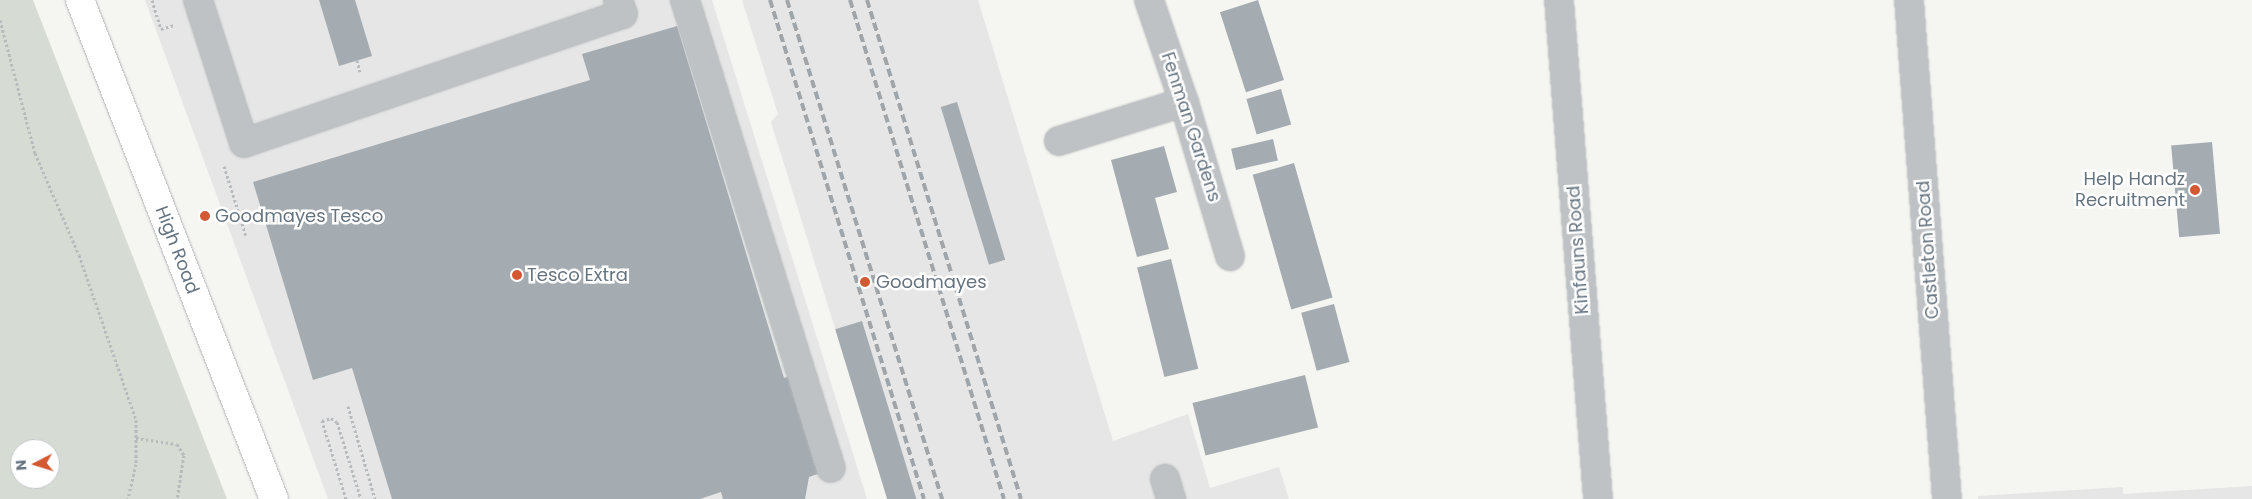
<!DOCTYPE html>
<html>
<head>
<meta charset="utf-8">
<style>
	body { margin:0 }
	#map { position:relative; width:2252px; height:499px; overflow:hidden; background:#f5f5f1; font-family:Poppins,sans-serif }
	div>[style] { position:absolute }
	.built>* { inset:0; background:#e5e6e5 }
	.green>* { inset:0; background:#d6dbd3 }
	.building>* { inset:0; background:#a5acb1; transform-origin:0 0 }
	.path>* { height:3px; margin-top:-1.5px; transform-origin:0; background:repeating-linear-gradient(90deg,#b8bbbd 0 2.5px,transparent 0 5px) }
	.roads { filter:drop-shadow(0 0 1px #b2b6b9) drop-shadow(0 0 1px #b2b6b9) }
	.minor>* { height:28px; margin:-14px; padding:0 14px; transform-origin:14px; border-radius:14px; background:#bec2c5 }
	.major>* { height:28px; margin:-14px; padding:0 14px; transform-origin:14px; border-radius:14px; background:#fff }
	.rail>* { height:4px; margin-top:-2px; transform-origin:0; background:repeating-linear-gradient(90deg,#a0a5aa 0 8px,transparent 0 12px) }
	.dots>* { width:14px; height:14px; translate:-50% -50%; box-sizing:border-box; border:2px solid #fff; border-radius:50% }
	span { translate:-50% -50%; white-space:nowrap; text-align:center; line-height:1.15; -webkit-text-stroke:5px #fff; paint-order:stroke }
	.street-label { font-size:18px; color:#667480 }
	.poi-label { font-size:18px; color:#667480 }
	.right { translate:-100% -50%; text-align:right }
	.left { translate:0 -50%; text-align:left }
	.north { position:absolute; left:10px; top:439px; width:50px; height:50px; box-sizing:border-box; background:#fff; border:1px solid #c2c7cc; border-radius:50%; rotate:265deg; font-size:14px; font-weight:700; line-height:20px; text-align:center; color:#667480 }
	.north::after { content:''; display:block; margin:auto; width:18px; height:22px; background:#d35933; clip-path:polygon(50% 0,100% 100%,50% 72%,0 100%) }
</style>
</head>
<body>
<div id="map">
	<div class="built">
		<div style="clip-path:polygon(145px 0,712px 0,867px 499px,328px 499px)"></div>
		<div style="clip-path:polygon(742px 0,978px 0,1113px 441px,1188px 414px,1210px 488px,1279px 467px,1289px 499px,888px 499px,771px 122px,778px 114px)"></div>
		<div style="clip-path:polygon(2252px 486px,2252px 499px,1978px 499px,1978px 496px,2123px 487px,2123px 494px)"></div>
	</div>
	<div class="green">
		<div style="clip-path:polygon(evenodd,0 0,33px 0,227px 499px,0 499px,0 0,20px 449px,50px 449px,50px 479px,20px 479px,20px 449px)"></div>
	</div>
	<div class="building">
		<div style="clip-path:polygon(319px 0,355px 0,372px 56px,339px 66px)"></div>
		<div style="left:1258px;top:0;width:84px;height:40px;rotate:72deg"></div>
		<div style="clip-path:polygon(677px 26px,784px 378px,797px 374px,826px 471px,809px 477px,805px 499px,723px 499px,721px 492px,700px 499px,392px 499px,352px 368px,313px 380px,253px 182px,590px 80px,582px 54px)"></div>
		<div style="left:1281px;top:89px;width:37px;height:36px;rotate:74deg"></div>
		<div style="left:957px;top:102px;width:165px;height:17px;rotate:73deg"></div>
		<div style="left:1273px;top:139px;width:22px;height:43px;rotate:77deg"></div>
		<div style="left:2212px;top:142px;width:92px;height:41px;rotate:85deg"></div>
		<div style="clip-path:polygon(1164px 146px,1177px 192px,1155px 198px,1169px 249px,1137px 257px,1111px 160px)"></div>
		<div style="left:1294px;top:163px;width:140px;height:43px;rotate:74deg"></div>
		<div style="left:1171px;top:259px;width:113px;height:35px;rotate:76deg"></div>
		<div style="left:1334px;top:304px;width:60px;height:34px;rotate:75deg"></div>
		<div style="left:862px;top:321px;width:187px;height:28px;rotate:73deg"></div>
		<div style="left:1305px;top:375px;width:54px;height:116px;rotate:76deg"></div>
	</div>
	<div class="path">
		<div style="left:152px;top:0;width:30px;rotate:73deg"></div>
		<div style="left:161px;top:29px;width:14px;rotate:-17deg"></div>
		<div style="left:0;top:20px;width:138px;rotate:75.3deg"></div>
		<div style="left:35px;top:153px;width:111px;rotate:66.7deg"></div>
		<div style="left:79px;top:255px;width:175px;rotate:70.9deg"></div>
		<div style="left:136px;top:420px;width:44px;rotate:90deg"></div>
		<div style="left:136px;top:464px;width:36px;rotate:103deg"></div>
		<div style="left:357px;top:60px;width:12px;rotate:76deg"></div>
		<div style="left:224px;top:166px;width:73px;rotate:72.6deg"></div>
		<div style="left:348px;top:406px;width:97px;rotate:73.8deg"></div>
		<div style="left:136px;top:438px;width:41px;rotate:8.3deg"></div>
		<div style="left:177px;top:444px;width:13px;rotate:58deg"></div>
		<div style="left:184px;top:455px;width:45px;rotate:99deg"></div>
		<div style="left:346px;top:499px;width:82px;rotate:-107.1deg"></div>
		<div style="left:322px;top:421px;width:9px;rotate:-18deg"></div>
		<div style="left:331px;top:418px;width:7px;rotate:34deg"></div>
		<div style="left:337px;top:422px;width:81px;rotate:72.7deg"></div>
	</div>
	<div class="roads">
		<div class="minor">
			<div style="left:198px;top:0;width:150px;rotate:72.2deg"></div>
			<div style="left:244px;top:143px;width:400px;rotate:-18.8deg"></div>
			<div style="left:623px;top:14px;width:15px;rotate:-110deg"></div>
			<div style="left:685px;top:0;width:490px;rotate:72.7deg"></div>
			<div style="left:1149px;top:0;width:108px;rotate:71.1deg"></div>
			<div style="left:1184px;top:102px;width:161px;rotate:73.4deg"></div>
			<div style="left:1559px;top:0;width:501px;rotate:85.53deg"></div>
			<div style="left:1909px;top:0;width:500px;rotate:85.65deg"></div>
			<div style="left:1059px;top:141px;width:131px;rotate:-17.3deg"></div>
			<div style="left:1165px;top:479px;width:21px;rotate:73deg"></div>
		</div>
		<div class="major">
			<div style="left:80px;top:0;width:535px;rotate:68.76deg"></div>
		</div>
	</div>
	<div class="rail">
		<div style="left:770px;top:0;width:522px;rotate:72.85deg"></div>
		<div style="left:787px;top:0;width:523px;rotate:72.74deg"></div>
		<div style="left:850px;top:0;width:522px;rotate:72.85deg"></div>
		<div style="left:867px;top:0;width:522px;rotate:72.85deg"></div>
	</div>
	<div class="dots">
		<div style="left:2195px;top:190px;background:#d35933"></div>
		<div style="left:205px;top:216px;background:#d35933"></div>
		<div style="left:517px;top:275px;background:#d35933"></div>
		<div style="left:865px;top:282px;background:#d35933"></div>
	</div>
	<div class="street-label">
		<span style="left:1191px;top:127px;rotate:72deg">Fenman Gardens</span>
		<span style="left:177px;top:250px;rotate:69deg">High Road</span>
		<span style="left:1578px;top:250px;rotate:-94deg">Kinfauns Road</span>
		<span style="left:1928px;top:250px;rotate:-94deg">Castleton Road</span>
	</div>
	<div class="poi-label">
		<span class="right" style="left:2185px;top:190px">Help Handz<br>Recruitment</span>
		<span class="left" style="left:215px;top:216px">Goodmayes Tesco</span>
		<span class="left" style="left:527px;top:275px">Tesco Extra</span>
		<span class="left" style="left:876px;top:282px">Goodmayes</span>
	</div>
	<div class="north">N</div>
</div>
</body>
</html>
